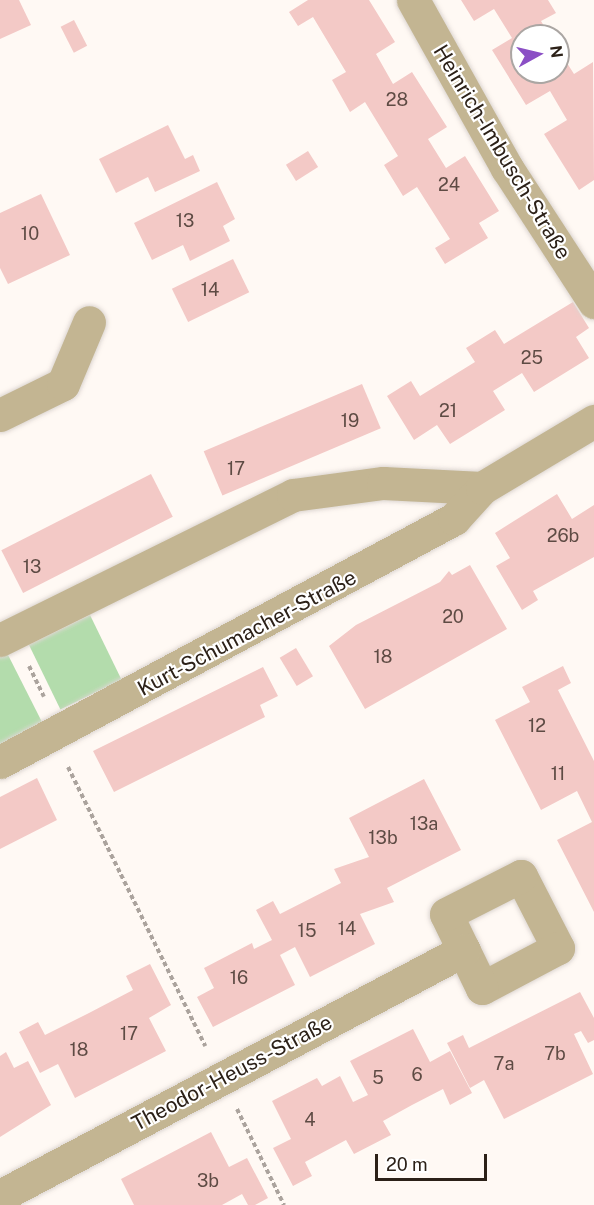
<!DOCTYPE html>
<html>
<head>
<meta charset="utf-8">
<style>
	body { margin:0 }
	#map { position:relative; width:594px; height:1205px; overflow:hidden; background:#fff9f4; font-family:"Public Sans",sans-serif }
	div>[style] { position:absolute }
	.green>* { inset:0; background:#b3dcac; transform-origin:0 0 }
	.building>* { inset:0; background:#f3c9c6; transform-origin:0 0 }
	.path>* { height:4px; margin-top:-2px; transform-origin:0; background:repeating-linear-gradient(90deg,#aba39d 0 4.5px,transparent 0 7.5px) }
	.roads { filter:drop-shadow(0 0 2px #ddd6d1) drop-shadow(0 0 2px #ddd6d1) }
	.minor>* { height:33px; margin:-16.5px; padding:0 16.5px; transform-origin:16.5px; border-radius:16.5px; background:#c3b592 }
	span { translate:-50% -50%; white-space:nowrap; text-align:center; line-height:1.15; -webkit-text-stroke:4.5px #fff; paint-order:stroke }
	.number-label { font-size:18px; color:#5e4b44 }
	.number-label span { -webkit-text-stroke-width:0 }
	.street-label { font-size:21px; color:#2c2118 }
	.north { position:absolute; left:510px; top:24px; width:60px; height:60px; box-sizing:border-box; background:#fff; border:2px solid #aba6a3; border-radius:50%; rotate:82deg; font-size:16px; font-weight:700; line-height:24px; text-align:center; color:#2c2118 }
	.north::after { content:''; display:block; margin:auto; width:21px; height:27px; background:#8b4fc5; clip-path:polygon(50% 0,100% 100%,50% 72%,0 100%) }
	.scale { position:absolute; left:375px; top:1154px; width:112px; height:27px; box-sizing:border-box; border:3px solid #2c2118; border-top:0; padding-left:8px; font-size:18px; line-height:21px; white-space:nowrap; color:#2c2118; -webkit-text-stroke:4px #fff; paint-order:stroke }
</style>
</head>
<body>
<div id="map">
	<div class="green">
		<div style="left:90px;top:615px;width:72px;height:68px;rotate:64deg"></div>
		<div style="clip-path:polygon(4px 647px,43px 724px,0 748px,0 649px)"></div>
	</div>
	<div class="building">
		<div style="clip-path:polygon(0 0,19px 0,31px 25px,0 39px)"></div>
		<div style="clip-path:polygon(308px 0,369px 0,395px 42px,376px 54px,393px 84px,412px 72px,447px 127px,428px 139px,446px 168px,465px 156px,499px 211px,479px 223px,488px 238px,445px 264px,435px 248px,450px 239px,417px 187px,403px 196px,384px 165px,398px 156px,365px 102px,350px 112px,332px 80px,346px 72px,313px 17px,298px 26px,289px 12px)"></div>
		<div style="clip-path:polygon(461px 0,548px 0,556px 13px,541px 21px,550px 36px,522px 36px,522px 72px,558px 72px,558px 49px,574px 74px,593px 62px,594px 180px,579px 190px,544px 134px,567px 120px,550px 91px,526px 105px,492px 50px,512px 38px,494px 9px,474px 21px)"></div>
		<div style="left:74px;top:20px;width:29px;height:15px;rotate:63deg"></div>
		<div style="clip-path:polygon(168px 125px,185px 159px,193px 155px,200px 171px,155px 192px,148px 177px,116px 193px,99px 159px)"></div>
		<div style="left:308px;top:151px;width:19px;height:26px;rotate:58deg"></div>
		<div style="clip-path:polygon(217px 182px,235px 219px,223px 226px,230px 241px,190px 261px,183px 245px,152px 260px,134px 223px)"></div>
		<div style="clip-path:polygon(41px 194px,70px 255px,8px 284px,0 268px,0 213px)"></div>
		<div style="left:233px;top:259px;width:37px;height:68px;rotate:64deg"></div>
		<div style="clip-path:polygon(573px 302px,589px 328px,576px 337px,589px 358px,534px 392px,522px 373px,493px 391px,505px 410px,450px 444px,437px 425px,414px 440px,387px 396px,411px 381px,420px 396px,475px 362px,466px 348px,495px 330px,504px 344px)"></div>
		<div style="left:362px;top:384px;width:48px;height:172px;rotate:67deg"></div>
		<div style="left:151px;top:474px;width:48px;height:168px;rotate:63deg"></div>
		<div style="clip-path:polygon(557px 494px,572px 519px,594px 505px,594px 557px,533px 591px,538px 600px,522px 610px,496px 566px,510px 558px,495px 533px)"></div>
		<div style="clip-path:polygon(470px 565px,507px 629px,365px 709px,329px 646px,356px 625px,440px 582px,449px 571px,452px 575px)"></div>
		<div style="left:296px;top:648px;width:33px;height:19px;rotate:59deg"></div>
		<div style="clip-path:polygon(563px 666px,571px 683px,558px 690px,594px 761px,594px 912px,557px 840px,592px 822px,577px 791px,541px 810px,495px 720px,530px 702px,522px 687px)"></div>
		<div style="clip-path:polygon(263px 667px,278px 696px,260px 705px,265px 717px,114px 792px,93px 751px)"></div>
		<div style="clip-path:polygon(37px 778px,57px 820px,0 849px,0 797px)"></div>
		<div style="clip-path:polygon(424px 779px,461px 850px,387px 888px,394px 902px,360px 914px,375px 944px,310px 977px,295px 947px,280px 955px,295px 985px,213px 1027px,197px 997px,214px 988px,204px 968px,252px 943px,254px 949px,272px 940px,256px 910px,273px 901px,280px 914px,341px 883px,334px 869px,369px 857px,349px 818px)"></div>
		<div style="clip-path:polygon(150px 964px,171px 1005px,149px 1018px,166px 1051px,75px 1098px,58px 1064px,40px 1073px,19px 1032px,38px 1022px,45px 1035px,89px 1013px,133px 990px,126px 976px)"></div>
		<div style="clip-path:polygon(580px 992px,594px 1018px,594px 1040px,588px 1043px,581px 1031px,574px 1034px,593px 1074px,504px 1119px,484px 1080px,470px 1088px,447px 1043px,463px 1035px,469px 1048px)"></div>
		<div style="clip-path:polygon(413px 1029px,430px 1062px,450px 1051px,472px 1093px,450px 1105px,443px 1089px,412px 1105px,383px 1121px,391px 1135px,354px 1154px,346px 1140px,305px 1162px,312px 1176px,293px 1186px,273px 1148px,291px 1139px,272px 1101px,317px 1078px,322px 1086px,340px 1076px,353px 1102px,368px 1095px,350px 1061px)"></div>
		<div style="clip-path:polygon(6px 1052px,14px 1068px,28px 1061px,51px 1105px,0 1137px,0 1056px)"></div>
		<div style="clip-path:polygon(211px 1132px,229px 1167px,247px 1158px,268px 1198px,255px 1205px,248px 1205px,242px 1194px,222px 1205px,134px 1205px,121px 1179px)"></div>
	</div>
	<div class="path">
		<div style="left:29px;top:666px;width:34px;rotate:64deg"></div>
		<div style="left:68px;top:767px;width:311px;rotate:63.8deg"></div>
		<div style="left:237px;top:1109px;width:107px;rotate:63.9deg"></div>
	</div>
	<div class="roads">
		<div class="minor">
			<div style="left:413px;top:0;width:193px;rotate:60.8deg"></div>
			<div style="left:507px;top:168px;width:160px;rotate:57deg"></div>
			<div style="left:0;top:415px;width:70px;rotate:-26.2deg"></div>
			<div style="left:63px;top:384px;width:67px;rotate:-67.2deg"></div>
			<div style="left:0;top:640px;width:327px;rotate:-26.3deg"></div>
			<div style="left:293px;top:495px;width:91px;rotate:-7.6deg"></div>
			<div style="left:383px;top:483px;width:99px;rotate:2.9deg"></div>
			<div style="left:0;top:762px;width:515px;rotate:-28.16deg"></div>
			<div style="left:454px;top:519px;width:42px;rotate:-47.9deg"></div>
			<div style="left:482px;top:488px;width:131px;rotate:-30.9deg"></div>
			<div style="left:521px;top:876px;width:81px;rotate:62.8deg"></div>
			<div style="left:558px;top:948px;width:86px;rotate:152.2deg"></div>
			<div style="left:482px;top:988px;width:82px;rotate:-115.9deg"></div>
			<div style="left:446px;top:914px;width:84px;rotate:-26.9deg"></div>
			<div style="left:0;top:1196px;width:525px;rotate:-27.93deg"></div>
		</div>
	</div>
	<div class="number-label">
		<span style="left:397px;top:100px">28</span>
		<span style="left:449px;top:185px">24</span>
		<span style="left:185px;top:221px">13</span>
		<span style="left:30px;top:234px">10</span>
		<span style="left:210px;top:290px">14</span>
		<span style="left:532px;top:358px">25</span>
		<span style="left:448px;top:411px">21</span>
		<span style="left:350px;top:421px">19</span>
		<span style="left:236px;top:469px">17</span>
		<span style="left:563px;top:536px">26b</span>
		<span style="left:32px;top:567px">13</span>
		<span style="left:453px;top:617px">20</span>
		<span style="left:383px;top:657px">18</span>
		<span style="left:537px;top:726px">12</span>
		<span style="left:558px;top:774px">11</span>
		<span style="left:424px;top:824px">13a</span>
		<span style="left:383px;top:838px">13b</span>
		<span style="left:347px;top:929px">14</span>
		<span style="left:307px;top:931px">15</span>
		<span style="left:239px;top:978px">16</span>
		<span style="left:129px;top:1034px">17</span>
		<span style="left:79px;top:1050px">18</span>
		<span style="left:555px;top:1054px">7b</span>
		<span style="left:504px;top:1064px">7a</span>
		<span style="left:417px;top:1075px">6</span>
		<span style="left:378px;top:1078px">5</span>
		<span style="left:310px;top:1120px">4</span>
		<span style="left:208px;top:1181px">3b</span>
	</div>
	<div class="street-label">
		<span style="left:502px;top:152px;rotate:59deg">Heinrich-Imbusch-Straße</span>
		<span style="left:247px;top:633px;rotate:-28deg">Kurt-Schumacher-Straße</span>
		<span style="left:232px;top:1073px;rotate:-28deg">Theodor-Heuss-Straße</span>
	</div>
	<div class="north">N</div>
	<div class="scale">20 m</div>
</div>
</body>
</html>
